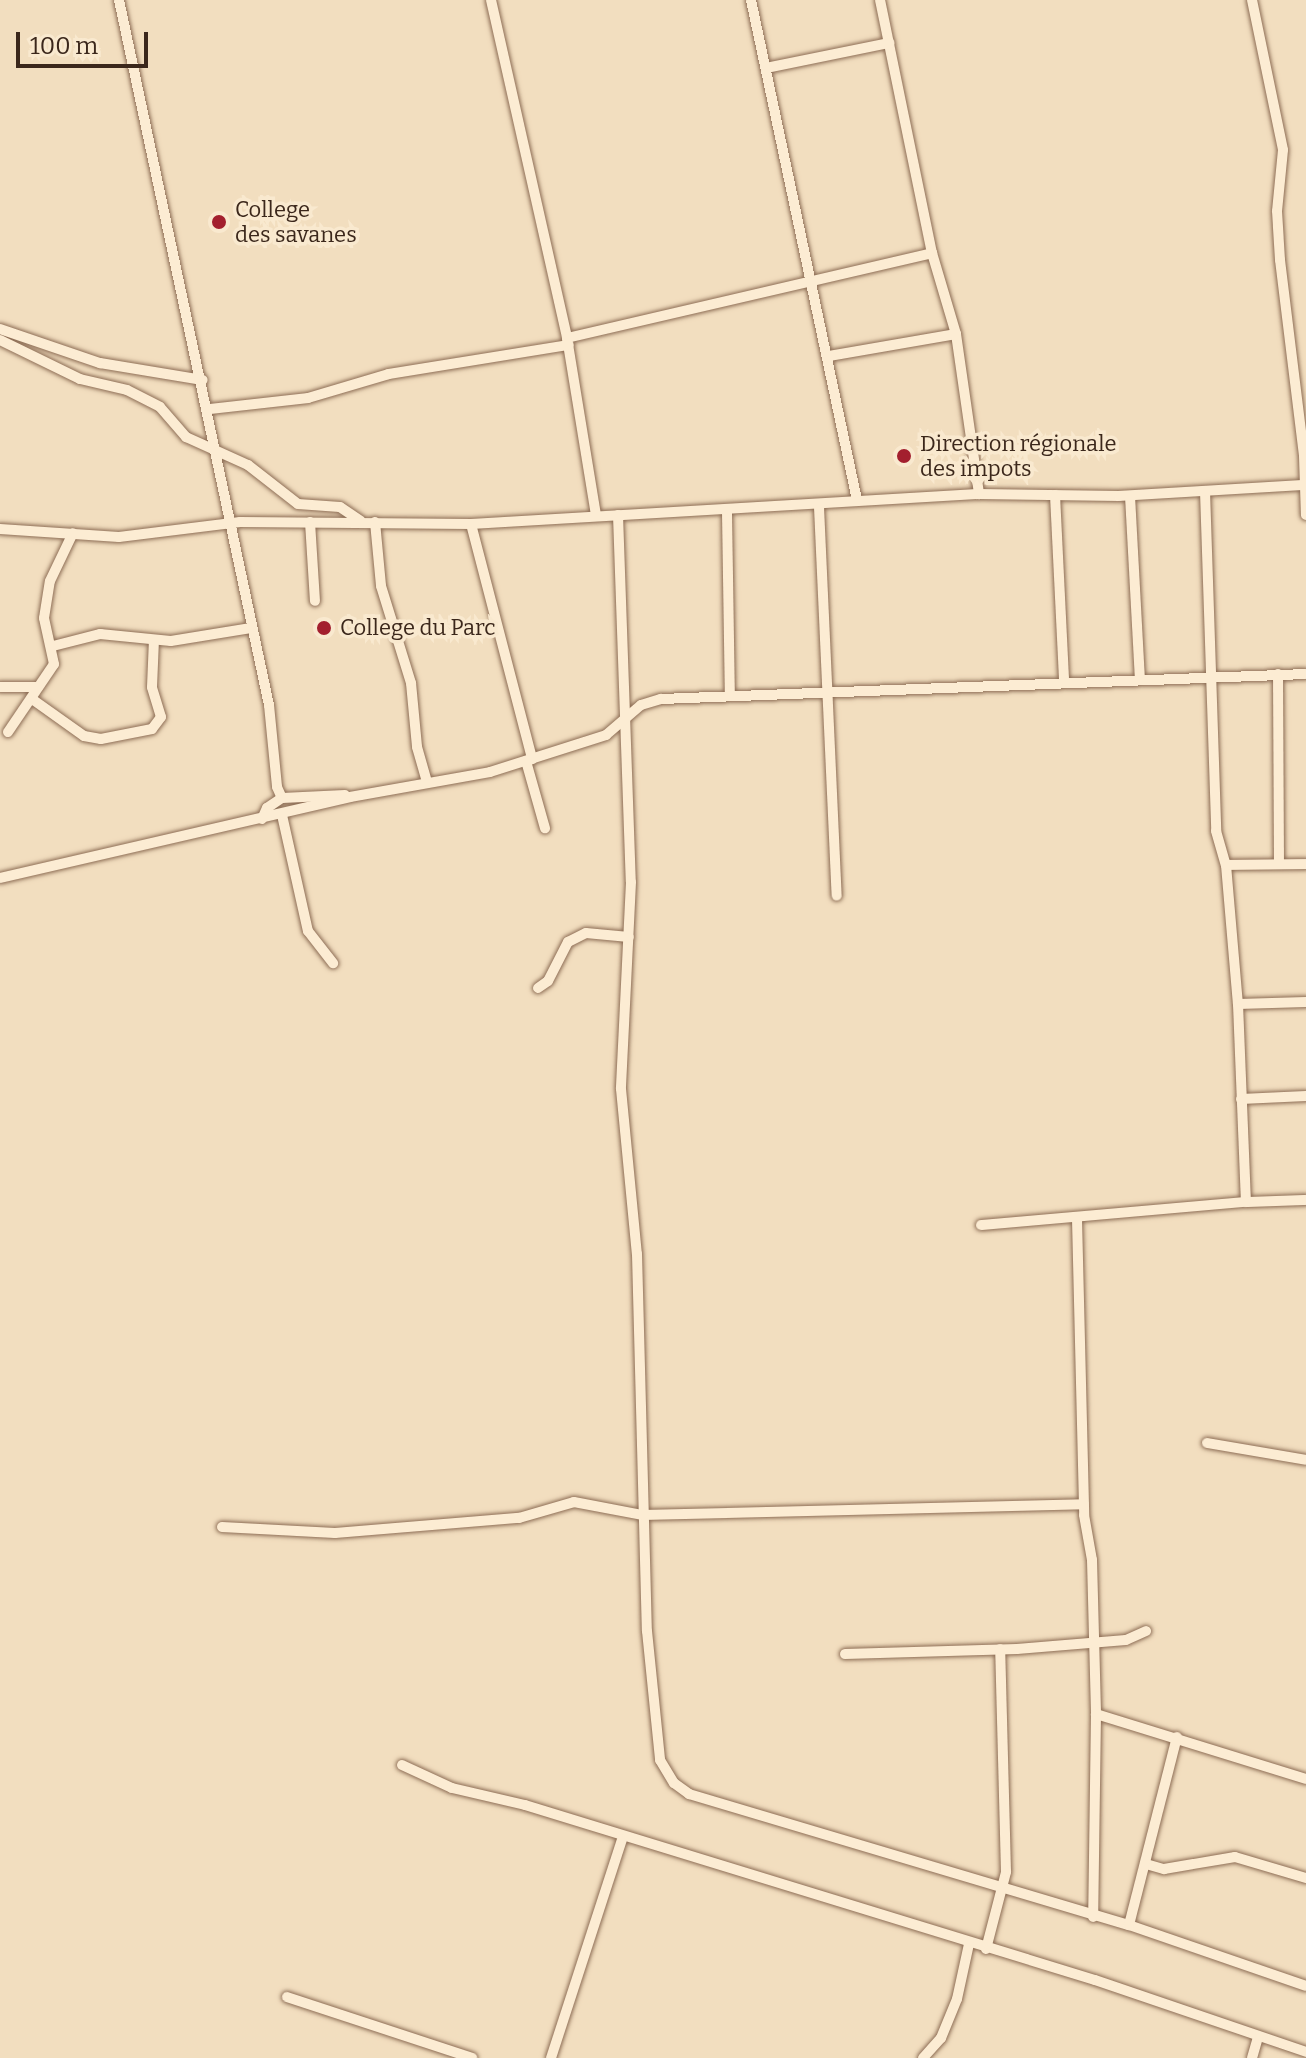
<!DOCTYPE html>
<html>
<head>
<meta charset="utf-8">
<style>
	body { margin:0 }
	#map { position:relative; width:1306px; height:2058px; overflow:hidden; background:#f2debf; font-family:Bitter,serif }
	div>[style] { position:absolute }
	.roads { filter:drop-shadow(0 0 2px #8d6d55) drop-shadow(0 0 2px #8d6d55) }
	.minor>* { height:10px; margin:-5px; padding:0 5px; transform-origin:5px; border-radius:5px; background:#fcecd3 }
	.dots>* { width:22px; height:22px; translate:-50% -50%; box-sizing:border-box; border:4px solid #f9e9cf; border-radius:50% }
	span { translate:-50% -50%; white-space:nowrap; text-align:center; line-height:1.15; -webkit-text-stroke:7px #f9e9cf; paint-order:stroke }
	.poi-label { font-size:22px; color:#3b271b }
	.left { translate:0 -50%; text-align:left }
	.scale { position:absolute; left:16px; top:32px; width:132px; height:36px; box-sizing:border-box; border:4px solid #3b271b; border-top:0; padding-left:10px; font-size:24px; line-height:28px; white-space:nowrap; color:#3b271b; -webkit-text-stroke:6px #f9e9cf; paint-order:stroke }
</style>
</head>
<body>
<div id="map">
	<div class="roads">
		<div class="minor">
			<div style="left:119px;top:0;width:721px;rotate:77.99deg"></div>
			<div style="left:269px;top:705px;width:82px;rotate:84.4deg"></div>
			<div style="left:277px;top:787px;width:12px;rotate:66deg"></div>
			<div style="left:282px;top:798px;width:63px;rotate:-2.7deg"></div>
			<div style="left:491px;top:0;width:346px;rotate:77.3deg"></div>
			<div style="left:567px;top:338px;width:179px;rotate:80.7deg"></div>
			<div style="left:751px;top:0;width:511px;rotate:78.03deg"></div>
			<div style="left:880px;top:0;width:258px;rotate:78.4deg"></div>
			<div style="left:932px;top:253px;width:84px;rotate:73.5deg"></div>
			<div style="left:956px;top:334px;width:162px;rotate:81.8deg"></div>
			<div style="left:1252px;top:0;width:153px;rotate:78.3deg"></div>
			<div style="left:1283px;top:150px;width:61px;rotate:95.6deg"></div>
			<div style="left:1277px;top:211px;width:49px;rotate:86.5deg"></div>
			<div style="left:1280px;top:260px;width:197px;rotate:83deg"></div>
			<div style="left:1304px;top:456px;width:59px;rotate:88.1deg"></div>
			<div style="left:766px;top:68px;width:126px;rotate:-11.5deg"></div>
			<div style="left:0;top:329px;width:106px;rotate:18.8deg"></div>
			<div style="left:100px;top:363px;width:104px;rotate:9.4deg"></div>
			<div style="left:567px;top:338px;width:375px;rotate:-13.1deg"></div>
			<div style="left:0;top:340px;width:89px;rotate:26deg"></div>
			<div style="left:80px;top:379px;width:48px;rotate:13.2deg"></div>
			<div style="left:127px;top:390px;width:37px;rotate:27deg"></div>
			<div style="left:160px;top:407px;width:40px;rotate:49deg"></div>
			<div style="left:186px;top:437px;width:68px;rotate:24.3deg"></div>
			<div style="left:248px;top:465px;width:63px;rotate:38deg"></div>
			<div style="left:298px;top:504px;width:42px;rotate:4.1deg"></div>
			<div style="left:340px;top:507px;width:25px;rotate:34deg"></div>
			<div style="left:829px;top:356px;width:129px;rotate:-9.8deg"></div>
			<div style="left:210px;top:409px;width:99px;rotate:-6.4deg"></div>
			<div style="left:308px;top:398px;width:84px;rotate:-16.5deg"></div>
			<div style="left:389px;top:374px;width:182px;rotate:-9.2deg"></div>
			<div style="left:1205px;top:491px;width:340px;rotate:88.1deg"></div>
			<div style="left:1216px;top:831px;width:35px;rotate:74deg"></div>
			<div style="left:1226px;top:865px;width:140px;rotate:85.1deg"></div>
			<div style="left:1238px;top:1004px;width:198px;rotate:87.7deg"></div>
			<div style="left:1246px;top:1202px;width:60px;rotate:-1.9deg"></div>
			<div style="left:1055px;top:495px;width:187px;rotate:87.2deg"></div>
			<div style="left:1130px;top:496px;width:183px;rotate:86.9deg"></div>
			<div style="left:819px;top:507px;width:389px;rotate:87.4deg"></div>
			<div style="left:727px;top:513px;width:182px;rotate:89.1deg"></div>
			<div style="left:618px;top:515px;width:367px;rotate:88deg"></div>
			<div style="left:631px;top:882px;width:207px;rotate:92.8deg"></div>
			<div style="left:621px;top:1089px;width:166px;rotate:84.5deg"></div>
			<div style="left:637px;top:1254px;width:377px;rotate:88.5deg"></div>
			<div style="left:647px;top:1631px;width:130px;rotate:84.2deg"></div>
			<div style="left:660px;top:1760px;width:27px;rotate:59deg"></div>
			<div style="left:674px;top:1783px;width:19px;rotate:36deg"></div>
			<div style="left:689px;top:1794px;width:459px;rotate:16.6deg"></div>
			<div style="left:1129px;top:1925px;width:187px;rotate:19deg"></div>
			<div style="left:310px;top:522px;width:79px;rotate:86.4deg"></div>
			<div style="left:375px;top:522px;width:64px;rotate:84.6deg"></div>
			<div style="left:381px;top:586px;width:102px;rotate:72.8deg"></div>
			<div style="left:411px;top:683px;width:64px;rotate:84.6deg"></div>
			<div style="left:417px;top:747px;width:37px;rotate:74deg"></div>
			<div style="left:471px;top:524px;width:243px;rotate:75.4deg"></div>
			<div style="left:0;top:529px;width:119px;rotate:3.8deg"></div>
			<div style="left:119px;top:537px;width:122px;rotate:-7.1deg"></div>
			<div style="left:240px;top:522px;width:231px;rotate:0.5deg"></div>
			<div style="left:471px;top:524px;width:509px;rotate:-3.38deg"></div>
			<div style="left:979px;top:494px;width:140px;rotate:0.8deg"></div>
			<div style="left:1119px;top:496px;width:187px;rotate:-3.4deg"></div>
			<div style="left:53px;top:646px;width:49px;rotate:-14.3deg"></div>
			<div style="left:100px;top:634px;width:71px;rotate:5.6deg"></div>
			<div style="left:171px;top:641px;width:81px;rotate:-9.2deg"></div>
			<div style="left:1278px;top:674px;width:190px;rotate:89.7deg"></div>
			<div style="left:0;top:687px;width:38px"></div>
			<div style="left:32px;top:699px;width:64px;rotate:35.4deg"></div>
			<div style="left:84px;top:736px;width:17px;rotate:10deg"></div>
			<div style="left:101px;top:739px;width:52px;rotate:-11.1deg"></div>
			<div style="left:152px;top:729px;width:15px;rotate:-53deg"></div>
			<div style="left:161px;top:717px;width:31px;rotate:-107deg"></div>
			<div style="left:152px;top:687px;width:47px;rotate:-87.6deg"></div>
			<div style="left:8px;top:732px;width:82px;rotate:-55.9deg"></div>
			<div style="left:54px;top:664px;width:47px;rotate:-102.3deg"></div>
			<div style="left:44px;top:618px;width:37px;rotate:-81deg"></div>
			<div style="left:50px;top:581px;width:53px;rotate:-64.4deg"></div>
			<div style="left:526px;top:761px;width:70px;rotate:74.2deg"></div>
			<div style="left:282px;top:815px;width:119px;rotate:77.4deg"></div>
			<div style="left:308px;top:931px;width:41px;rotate:52deg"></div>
			<div style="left:262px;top:819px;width:12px;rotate:-66deg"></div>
			<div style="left:267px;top:808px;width:18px;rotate:-34deg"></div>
			<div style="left:1226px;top:865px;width:80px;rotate:-0.7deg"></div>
			<div style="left:0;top:878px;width:359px;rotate:-13deg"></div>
			<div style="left:350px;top:797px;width:142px;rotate:-10.1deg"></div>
			<div style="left:490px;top:772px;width:122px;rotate:-17.7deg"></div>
			<div style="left:606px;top:735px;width:46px;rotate:-40.6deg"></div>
			<div style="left:641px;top:705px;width:21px;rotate:-17deg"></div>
			<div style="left:661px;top:699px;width:645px;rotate:-2.22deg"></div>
			<div style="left:538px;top:988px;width:12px;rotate:-35deg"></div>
			<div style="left:548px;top:981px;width:44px;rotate:-62.9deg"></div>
			<div style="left:568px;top:942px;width:20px;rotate:-27deg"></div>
			<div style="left:586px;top:933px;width:43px;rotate:5.3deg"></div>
			<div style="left:1238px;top:1004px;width:68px;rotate:-1.7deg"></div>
			<div style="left:1241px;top:1099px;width:65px;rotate:-2.6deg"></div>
			<div style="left:1077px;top:1219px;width:296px;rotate:88.6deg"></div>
			<div style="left:1084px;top:1515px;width:46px;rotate:79.9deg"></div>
			<div style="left:1092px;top:1560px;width:154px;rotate:88.5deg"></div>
			<div style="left:1096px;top:1714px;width:203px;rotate:90.8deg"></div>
			<div style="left:981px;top:1225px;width:266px;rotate:-5deg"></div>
			<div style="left:1207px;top:1443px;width:100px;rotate:9.7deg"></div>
			<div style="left:222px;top:1527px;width:113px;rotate:3deg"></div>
			<div style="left:335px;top:1533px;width:185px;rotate:-4.7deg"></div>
			<div style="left:519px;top:1518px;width:57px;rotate:-16.2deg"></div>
			<div style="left:574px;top:1502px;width:69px;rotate:10.8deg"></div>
			<div style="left:642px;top:1515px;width:442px;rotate:-1.4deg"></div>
			<div style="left:845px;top:1654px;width:172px;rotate:-1.7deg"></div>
			<div style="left:1017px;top:1649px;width:109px;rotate:-4.7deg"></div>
			<div style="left:1126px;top:1640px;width:22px;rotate:-24deg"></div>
			<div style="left:1096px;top:1714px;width:220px;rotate:17.2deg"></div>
			<div style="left:402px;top:1765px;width:55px;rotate:24.7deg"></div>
			<div style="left:452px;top:1788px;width:75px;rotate:13.1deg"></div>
			<div style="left:525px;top:1805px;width:596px;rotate:17.07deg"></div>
			<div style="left:1095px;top:1980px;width:223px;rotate:18.8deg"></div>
			<div style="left:1146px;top:1864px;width:19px;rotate:16deg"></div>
			<div style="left:1164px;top:1869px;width:72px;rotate:-9.6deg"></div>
			<div style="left:1235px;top:1857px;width:74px;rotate:16.5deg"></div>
			<div style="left:1129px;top:1925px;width:194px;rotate:-75.7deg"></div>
			<div style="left:986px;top:1949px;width:80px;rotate:-75.4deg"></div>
			<div style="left:1006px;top:1872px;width:223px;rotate:-91.5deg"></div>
			<div style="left:287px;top:1997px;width:195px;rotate:18.2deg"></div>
			<div style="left:551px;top:2058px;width:230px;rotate:-72deg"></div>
			<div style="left:923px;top:2058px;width:27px;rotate:-48deg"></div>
			<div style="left:941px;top:2038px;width:42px;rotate:-67.7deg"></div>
			<div style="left:957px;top:1999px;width:56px;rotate:-77.7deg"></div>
			<div style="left:1252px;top:2058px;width:22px;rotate:-74deg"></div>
		</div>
	</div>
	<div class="dots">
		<div style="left:219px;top:222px;background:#a31f2e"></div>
		<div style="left:904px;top:456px;background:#a31f2e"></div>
		<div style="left:324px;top:628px;background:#a31f2e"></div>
	</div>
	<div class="poi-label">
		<span class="left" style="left:235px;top:222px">College<br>des savanes</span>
		<span class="left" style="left:920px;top:456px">Direction régionale<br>des impots</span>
		<span class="left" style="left:340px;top:628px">College du Parc</span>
	</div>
	<div class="scale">100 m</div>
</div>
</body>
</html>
